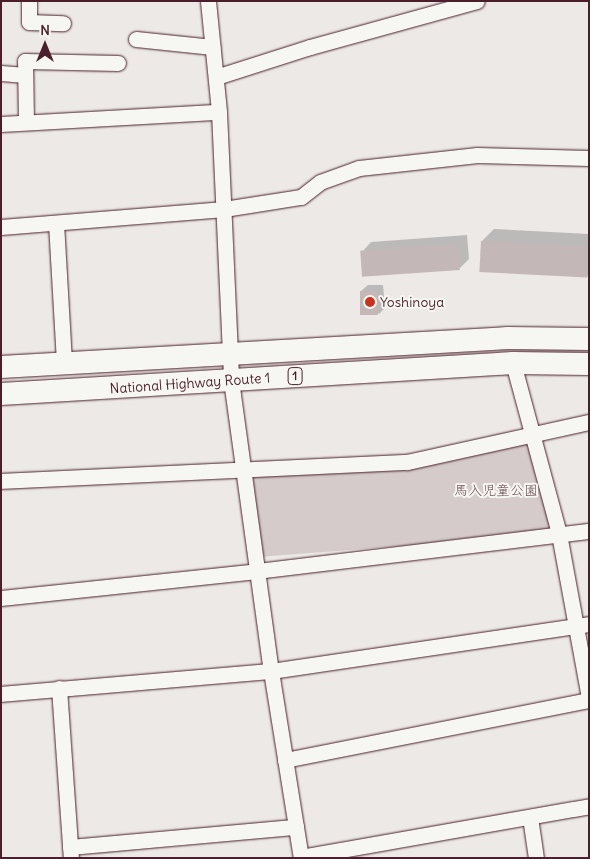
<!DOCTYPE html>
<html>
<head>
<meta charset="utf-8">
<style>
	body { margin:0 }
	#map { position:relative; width:590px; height:859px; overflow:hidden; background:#ece9e6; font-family:Delius,"Klee One",sans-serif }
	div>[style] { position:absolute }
	.green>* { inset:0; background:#d4cbca }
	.shadow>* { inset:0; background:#0003 }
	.building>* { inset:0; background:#c4b7b7; transform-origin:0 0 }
	.roads { filter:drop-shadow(0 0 1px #4a1f2b) drop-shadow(0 0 1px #4a1f2b) }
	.minor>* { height:15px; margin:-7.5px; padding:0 7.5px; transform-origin:7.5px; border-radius:7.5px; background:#f6f6f2 }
	.highway>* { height:22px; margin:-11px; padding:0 11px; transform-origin:11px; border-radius:11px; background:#f6f6f2 }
	.dots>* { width:14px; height:14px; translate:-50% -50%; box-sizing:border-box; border:2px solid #f6f6f2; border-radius:50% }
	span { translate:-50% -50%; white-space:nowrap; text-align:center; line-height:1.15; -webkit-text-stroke:4px #f6f6f2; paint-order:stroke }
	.shield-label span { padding:1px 4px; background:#f6f6f2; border:1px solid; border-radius:4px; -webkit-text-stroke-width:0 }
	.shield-label { font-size:12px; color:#4a1f2b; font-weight:700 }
	.poi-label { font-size:14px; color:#4a1f2b }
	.left { translate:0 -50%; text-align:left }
	.street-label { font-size:14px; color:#4a1f2b }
	.park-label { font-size:14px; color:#6c4a53 }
	.frame { position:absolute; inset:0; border:2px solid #4a1f2b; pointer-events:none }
	.north { position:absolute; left:20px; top:20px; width:50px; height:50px; -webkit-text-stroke:4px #f6f6f2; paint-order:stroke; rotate:0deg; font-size:14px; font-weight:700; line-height:20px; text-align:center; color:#4a1f2b }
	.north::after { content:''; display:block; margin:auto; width:18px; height:22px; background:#4a1f2b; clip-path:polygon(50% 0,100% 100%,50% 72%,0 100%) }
</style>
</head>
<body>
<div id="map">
	<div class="green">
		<div style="clip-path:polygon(532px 434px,559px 534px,258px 557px,249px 474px,407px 462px)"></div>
	</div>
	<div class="shadow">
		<div style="clip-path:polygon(494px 229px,589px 234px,589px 276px,482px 241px)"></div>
		<div style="clip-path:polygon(467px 235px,469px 259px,460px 268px,362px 252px,371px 242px)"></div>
		<div style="clip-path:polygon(368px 285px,383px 285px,385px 308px,379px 314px,361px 291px)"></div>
	</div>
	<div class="building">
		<div style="left:481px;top:241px;width:108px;height:31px;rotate:3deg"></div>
		<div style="left:458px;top:244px;width:26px;height:98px;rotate:86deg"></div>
		<div style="left:360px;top:291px;width:18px;height:24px"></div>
	</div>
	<div class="roads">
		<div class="minor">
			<div style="left:29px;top:1px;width:21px;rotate:90deg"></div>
			<div style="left:29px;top:22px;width:34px;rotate:2deg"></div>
			<div style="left:208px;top:1px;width:112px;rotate:84.3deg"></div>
			<div style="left:219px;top:112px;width:268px;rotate:87.4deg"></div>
			<div style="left:231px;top:380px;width:294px;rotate:82.2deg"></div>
			<div style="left:271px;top:671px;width:189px;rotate:80.9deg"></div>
			<div style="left:136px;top:39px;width:77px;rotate:5.9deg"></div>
			<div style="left:1px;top:73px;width:24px;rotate:5deg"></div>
			<div style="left:216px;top:77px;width:99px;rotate:-17.7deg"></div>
			<div style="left:310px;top:47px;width:173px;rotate:-15.4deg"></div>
			<div style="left:26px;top:122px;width:61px;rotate:-90.9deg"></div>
			<div style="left:25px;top:61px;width:93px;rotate:1.2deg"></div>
			<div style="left:1px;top:124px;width:218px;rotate:-3.2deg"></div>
			<div style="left:56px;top:223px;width:139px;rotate:86.7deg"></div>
			<div style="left:1px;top:227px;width:224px;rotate:-4.6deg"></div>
			<div style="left:224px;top:209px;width:78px;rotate:-8.9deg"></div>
			<div style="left:301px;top:197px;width:24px;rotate:-38deg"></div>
			<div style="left:320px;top:182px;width:41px;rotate:-19.7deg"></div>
			<div style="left:359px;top:168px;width:119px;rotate:-6.3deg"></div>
			<div style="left:477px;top:155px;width:112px;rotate:1.5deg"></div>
			<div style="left:513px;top:363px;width:177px;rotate:74.9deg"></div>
			<div style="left:559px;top:534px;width:167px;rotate:79.6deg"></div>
			<div style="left:1px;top:481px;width:406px;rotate:-2.7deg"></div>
			<div style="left:407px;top:462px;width:186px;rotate:-12.4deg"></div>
			<div style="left:1px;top:598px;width:257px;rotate:-6deg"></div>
			<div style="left:257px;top:571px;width:334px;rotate:-6.9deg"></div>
			<div style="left:59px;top:688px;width:170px;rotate:86deg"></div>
			<div style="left:1px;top:694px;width:271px;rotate:-4.9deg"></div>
			<div style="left:271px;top:671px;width:321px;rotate:-8.4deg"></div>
			<div style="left:285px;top:760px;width:310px;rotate:-11.2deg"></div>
			<div style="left:530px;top:817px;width:41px;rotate:81.7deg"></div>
			<div style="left:70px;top:847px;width:227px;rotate:-5.1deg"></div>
			<div style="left:301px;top:857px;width:292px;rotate:-10deg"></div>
		</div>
		<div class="highway">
			<div style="left:1px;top:367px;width:508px;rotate:-3.27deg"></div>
			<div style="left:508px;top:338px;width:81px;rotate:0.7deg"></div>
			<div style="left:1px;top:394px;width:513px;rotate:-3.46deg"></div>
			<div style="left:513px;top:363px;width:76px;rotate:0.8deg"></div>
		</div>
	</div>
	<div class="dots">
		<div style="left:370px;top:302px;background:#c8321e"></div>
	</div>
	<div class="shield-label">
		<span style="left:295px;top:376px">1</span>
	</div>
	<div class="poi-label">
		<span class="left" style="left:380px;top:302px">Yoshinoya</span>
	</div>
	<div class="street-label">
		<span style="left:190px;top:383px;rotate:-4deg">National Highway Route 1</span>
	</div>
	<div class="park-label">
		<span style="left:496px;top:490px">馬入児童公園</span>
	</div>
	<div class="frame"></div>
	<div class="north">N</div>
</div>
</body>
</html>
